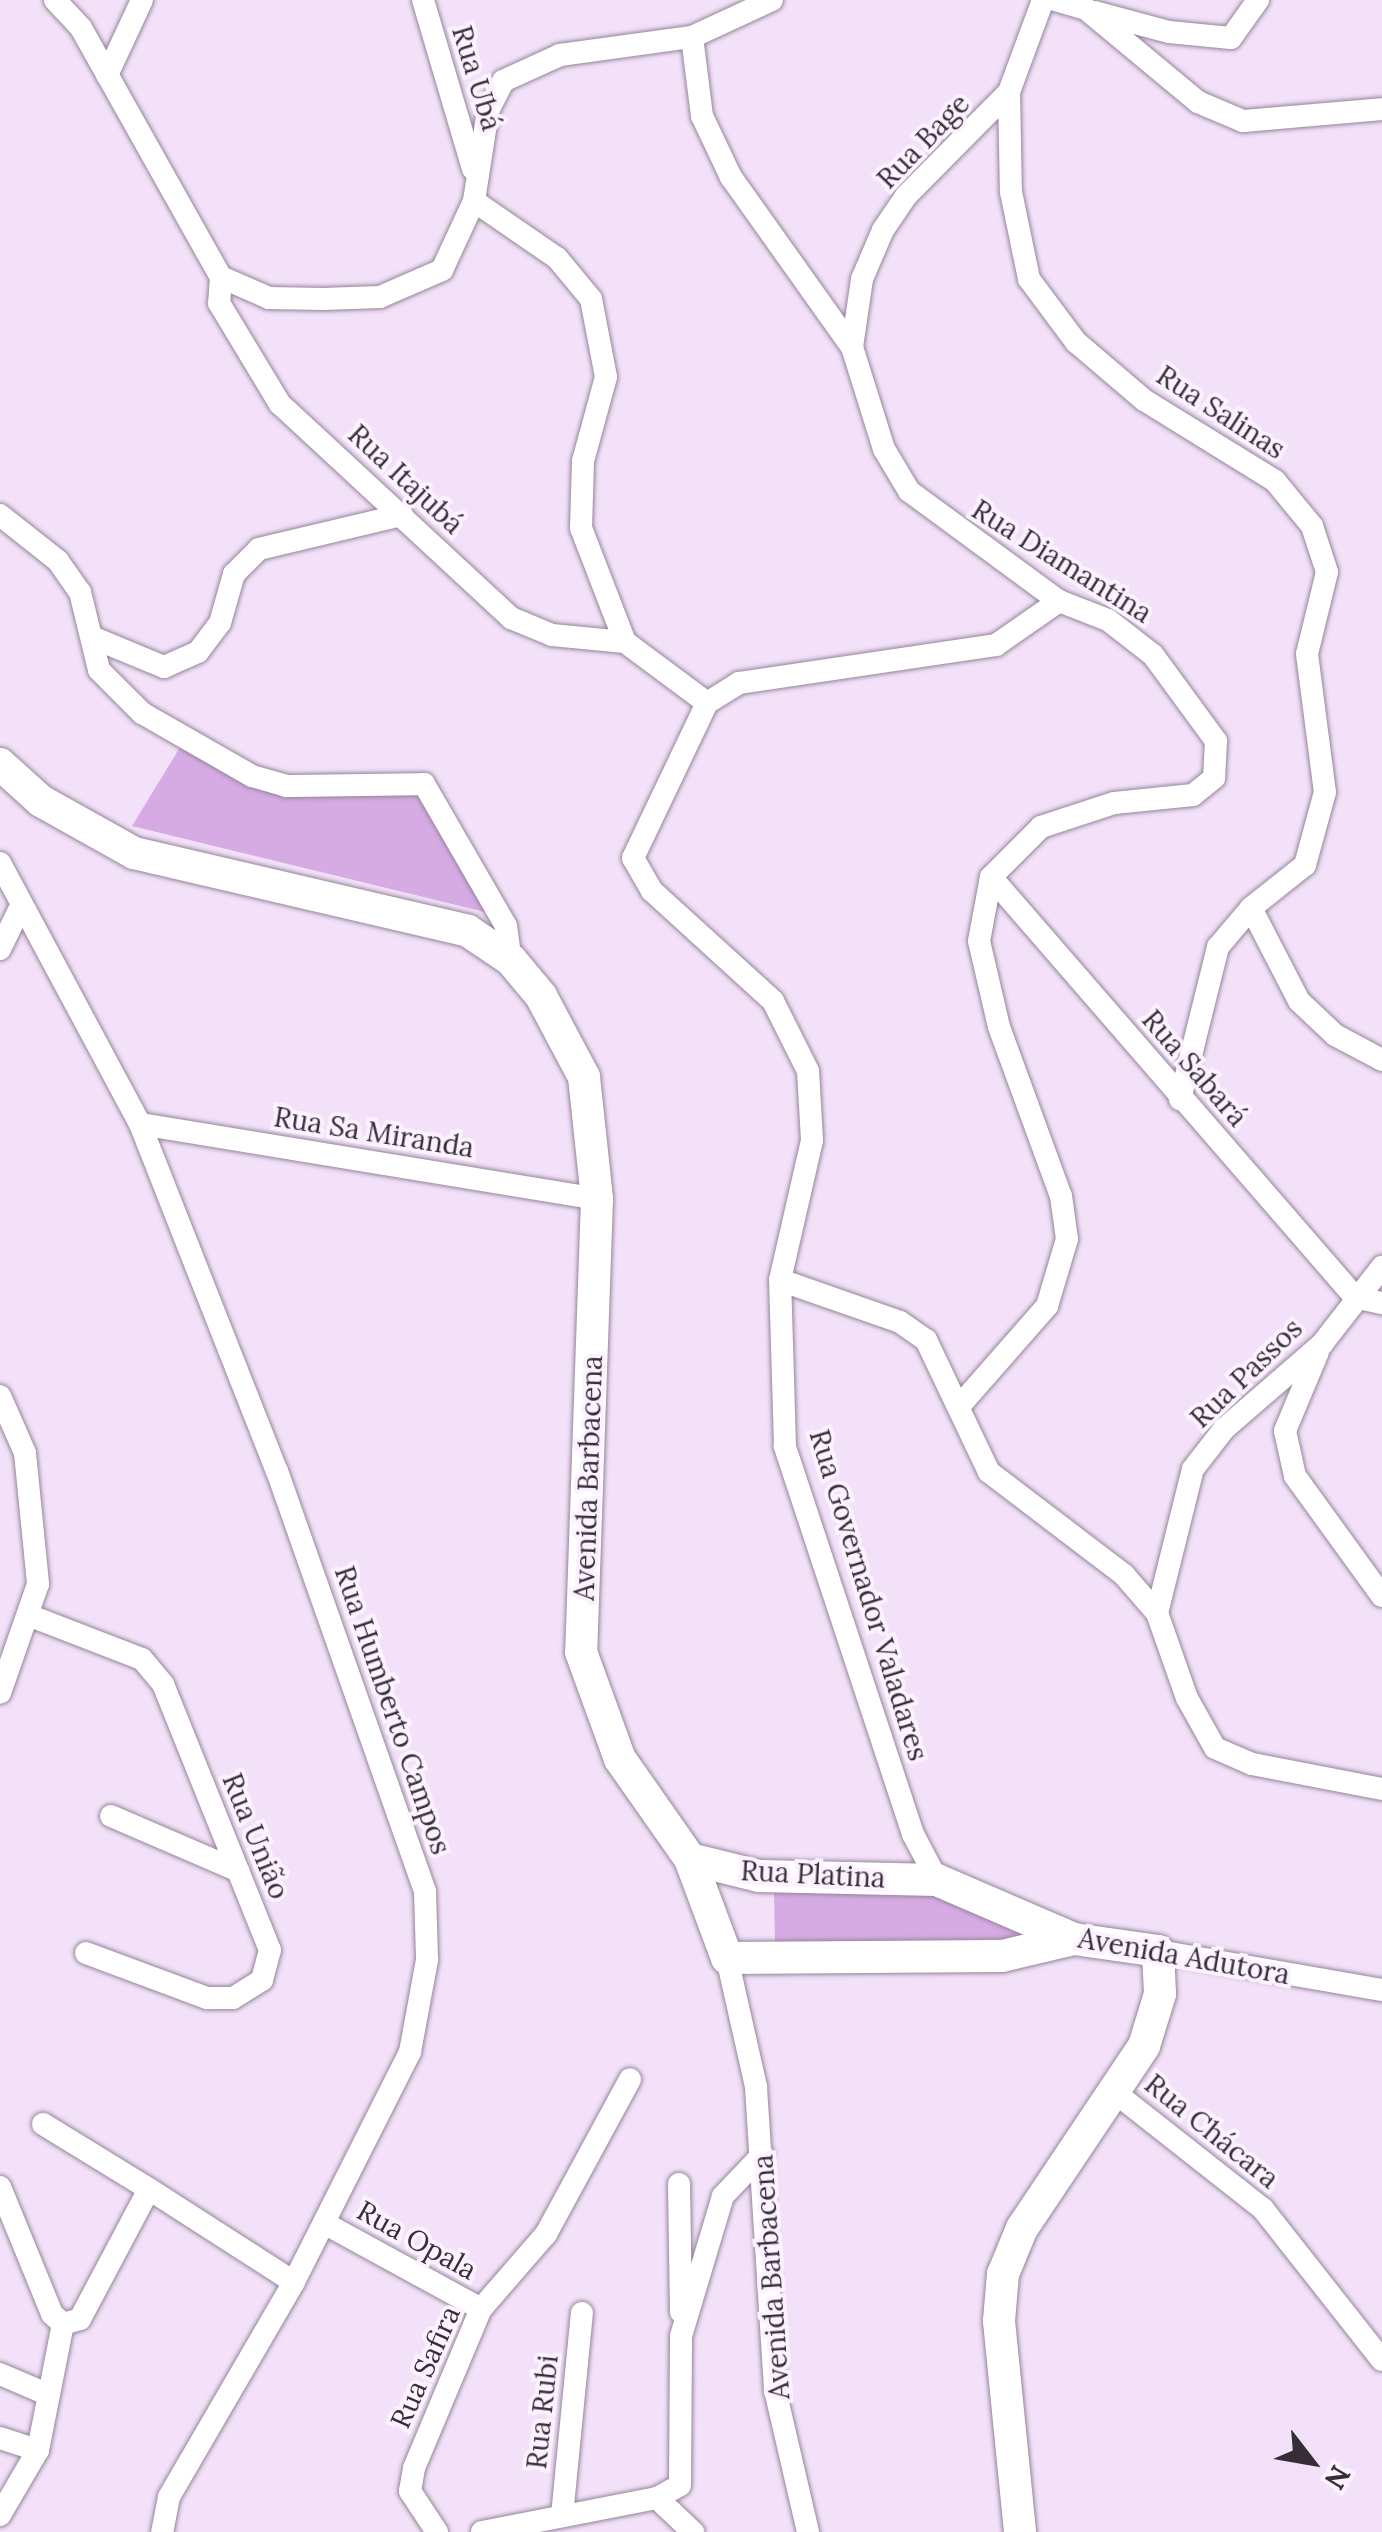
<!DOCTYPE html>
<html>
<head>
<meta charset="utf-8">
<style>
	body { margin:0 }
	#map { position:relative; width:1382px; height:2532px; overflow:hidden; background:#f2e1f8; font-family:Lora,serif }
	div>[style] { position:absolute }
	.green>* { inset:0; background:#d6abe4 }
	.roads { filter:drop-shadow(0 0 2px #95859a) drop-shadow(0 0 2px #95859a) }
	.street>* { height:22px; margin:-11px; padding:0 11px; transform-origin:11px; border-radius:11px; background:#fff }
	.secondary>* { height:32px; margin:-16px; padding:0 16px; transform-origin:16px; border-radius:16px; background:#fff }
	span { translate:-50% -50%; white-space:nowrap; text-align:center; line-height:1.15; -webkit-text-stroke:8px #fbf1ff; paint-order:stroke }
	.street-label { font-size:28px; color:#352e37 }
	.north { position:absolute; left:1262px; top:2412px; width:100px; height:100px; -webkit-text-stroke:8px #fbf1ff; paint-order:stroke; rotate:121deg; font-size:28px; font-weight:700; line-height:40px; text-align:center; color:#352e37 }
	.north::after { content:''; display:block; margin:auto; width:35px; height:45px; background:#352e37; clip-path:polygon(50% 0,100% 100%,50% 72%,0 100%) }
</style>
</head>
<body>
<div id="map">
	<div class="green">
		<div style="clip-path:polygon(182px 744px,241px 780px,423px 787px,485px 912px,132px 826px)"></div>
		<div style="clip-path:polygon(933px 1886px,1028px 1929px,1009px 1939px,775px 1944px,774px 1892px)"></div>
	</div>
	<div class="roads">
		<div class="street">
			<div style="left:55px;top:0;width:38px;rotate:47deg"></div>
			<div style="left:81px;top:28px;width:286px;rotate:60.7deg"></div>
			<div style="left:221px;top:277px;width:52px;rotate:23.6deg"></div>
			<div style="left:269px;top:298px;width:54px;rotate:1.1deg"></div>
			<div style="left:323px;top:299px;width:57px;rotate:-2deg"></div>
			<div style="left:380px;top:297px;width:68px;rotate:-23.5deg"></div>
			<div style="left:442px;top:270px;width:76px;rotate:-65.1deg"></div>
			<div style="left:474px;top:201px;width:91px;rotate:-81.2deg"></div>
			<div style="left:488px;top:111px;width:34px;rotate:-63deg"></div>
			<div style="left:503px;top:81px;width:63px;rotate:-24.5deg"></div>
			<div style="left:560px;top:55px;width:133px;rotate:-7.8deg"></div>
			<div style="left:692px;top:37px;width:88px;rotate:-24.8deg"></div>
			<div style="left:423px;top:0;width:176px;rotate:73.5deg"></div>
			<div style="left:1043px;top:0;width:98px;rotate:110.3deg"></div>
			<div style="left:1009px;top:92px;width:100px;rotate:88.9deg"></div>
			<div style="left:1011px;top:192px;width:89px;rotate:78.3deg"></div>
			<div style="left:1029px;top:279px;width:79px;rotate:53.3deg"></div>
			<div style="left:1076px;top:342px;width:89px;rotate:40.5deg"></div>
			<div style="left:1144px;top:400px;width:154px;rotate:31.7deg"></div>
			<div style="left:1275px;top:481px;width:58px;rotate:50.6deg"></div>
			<div style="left:1312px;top:526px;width:48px;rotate:71.9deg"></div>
			<div style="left:1327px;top:572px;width:84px;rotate:103.7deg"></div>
			<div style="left:1307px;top:654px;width:139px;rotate:82.6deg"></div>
			<div style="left:1325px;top:792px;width:76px;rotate:105.3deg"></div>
			<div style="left:1305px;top:865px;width:69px;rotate:141.5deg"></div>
			<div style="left:1251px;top:908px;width:51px;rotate:130.2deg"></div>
			<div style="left:1218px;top:947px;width:157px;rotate:104deg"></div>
			<div style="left:1055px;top:0;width:32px;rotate:16deg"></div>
			<div style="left:1086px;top:9px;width:146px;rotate:39.7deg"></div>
			<div style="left:1198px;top:102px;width:49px;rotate:22.9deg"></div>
			<div style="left:1243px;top:121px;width:140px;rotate:-4.9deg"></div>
			<div style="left:1094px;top:12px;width:78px;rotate:14.9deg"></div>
			<div style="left:1169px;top:32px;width:62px;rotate:5.5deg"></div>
			<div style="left:1231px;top:38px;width:47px;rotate:-54.6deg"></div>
			<div style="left:692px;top:37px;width:80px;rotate:82.8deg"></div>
			<div style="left:702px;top:116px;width:68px;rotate:64.6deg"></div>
			<div style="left:731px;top:177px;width:209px;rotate:54.6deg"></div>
			<div style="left:852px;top:347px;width:107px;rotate:72.6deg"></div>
			<div style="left:884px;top:449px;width:49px;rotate:59.2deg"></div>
			<div style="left:909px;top:491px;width:186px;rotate:36.3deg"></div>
			<div style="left:1059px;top:601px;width:53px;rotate:21.2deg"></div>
			<div style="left:1108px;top:620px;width:57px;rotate:37.9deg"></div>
			<div style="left:1153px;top:655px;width:107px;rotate:53.8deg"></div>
			<div style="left:1216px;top:741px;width:37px;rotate:93deg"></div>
			<div style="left:1214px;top:778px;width:27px;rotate:141deg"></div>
			<div style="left:1193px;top:795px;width:79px;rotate:174.2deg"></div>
			<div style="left:1114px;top:803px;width:77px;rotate:161.8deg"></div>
			<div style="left:1041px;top:827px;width:71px;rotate:135deg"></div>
			<div style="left:991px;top:877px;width:65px;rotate:100.6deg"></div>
			<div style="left:979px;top:941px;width:88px;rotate:76.9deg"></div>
			<div style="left:999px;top:1027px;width:180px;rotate:69.9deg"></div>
			<div style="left:1061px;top:1196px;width:43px;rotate:82.1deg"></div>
			<div style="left:1067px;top:1239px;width:70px;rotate:106.6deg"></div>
			<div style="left:1047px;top:1306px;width:129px;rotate:131.2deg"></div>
			<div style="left:107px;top:75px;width:83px;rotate:-65deg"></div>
			<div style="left:474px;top:201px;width:101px;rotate:34.5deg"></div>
			<div style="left:557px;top:258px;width:53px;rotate:50.3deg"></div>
			<div style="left:591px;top:299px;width:79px;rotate:79.1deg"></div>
			<div style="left:606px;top:377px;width:87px;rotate:105.3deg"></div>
			<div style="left:583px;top:461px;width:67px;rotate:91.7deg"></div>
			<div style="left:581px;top:528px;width:122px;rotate:68.9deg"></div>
			<div style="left:625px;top:642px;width:102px;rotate:36.6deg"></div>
			<div style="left:221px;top:277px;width:26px;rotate:94deg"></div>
			<div style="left:219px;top:303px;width:118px;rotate:58.9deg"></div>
			<div style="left:280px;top:404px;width:315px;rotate:42.8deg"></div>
			<div style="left:511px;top:618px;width:44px;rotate:22.5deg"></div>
			<div style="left:552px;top:635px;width:73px;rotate:5.5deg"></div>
			<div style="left:852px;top:347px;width:69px;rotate:-81.6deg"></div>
			<div style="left:862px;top:279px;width:53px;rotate:-66.8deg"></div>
			<div style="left:883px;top:230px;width:41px;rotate:-55.9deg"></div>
			<div style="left:906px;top:196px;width:146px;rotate:-45.3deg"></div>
			<div style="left:0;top:515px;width:74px;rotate:38.4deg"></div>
			<div style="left:58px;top:561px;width:38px;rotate:55deg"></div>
			<div style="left:80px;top:592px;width:80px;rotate:76.3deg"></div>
			<div style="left:99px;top:670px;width:61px;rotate:45deg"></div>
			<div style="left:142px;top:713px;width:127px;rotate:29.8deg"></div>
			<div style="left:252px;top:776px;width:35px;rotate:16deg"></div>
			<div style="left:286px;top:786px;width:138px;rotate:-0.8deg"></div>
			<div style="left:424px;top:784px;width:164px;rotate:60deg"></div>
			<div style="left:506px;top:926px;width:34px;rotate:82deg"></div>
			<div style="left:94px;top:638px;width:76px;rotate:22.5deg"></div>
			<div style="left:164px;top:667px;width:37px;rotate:-24deg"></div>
			<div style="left:198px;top:652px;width:36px;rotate:-53deg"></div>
			<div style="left:220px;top:623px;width:51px;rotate:-74.1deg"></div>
			<div style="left:234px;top:574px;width:35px;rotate:-45deg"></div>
			<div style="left:259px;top:549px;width:147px;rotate:-13.4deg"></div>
			<div style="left:0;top:863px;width:296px;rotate:61.8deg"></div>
			<div style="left:140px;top:1124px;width:373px;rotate:68.5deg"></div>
			<div style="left:277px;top:1471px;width:445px;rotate:70.6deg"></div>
			<div style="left:425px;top:1891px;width:69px;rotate:88.3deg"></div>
			<div style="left:427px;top:1960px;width:94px;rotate:100.5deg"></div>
			<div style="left:410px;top:2052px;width:258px;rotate:116.8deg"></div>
			<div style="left:294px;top:2282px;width:249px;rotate:120.2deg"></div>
			<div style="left:169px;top:2497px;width:36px;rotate:101deg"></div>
			<div style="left:991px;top:877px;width:556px;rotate:49.09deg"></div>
			<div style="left:1251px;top:908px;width:105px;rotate:62.7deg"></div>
			<div style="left:1299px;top:1001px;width:50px;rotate:43.4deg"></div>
			<div style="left:1335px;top:1035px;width:53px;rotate:28deg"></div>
			<div style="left:0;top:949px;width:48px;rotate:-64deg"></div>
			<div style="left:140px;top:1124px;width:463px;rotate:9.3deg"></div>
			<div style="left:780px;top:1280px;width:127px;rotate:19.3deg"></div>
			<div style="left:900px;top:1322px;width:32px;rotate:35deg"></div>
			<div style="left:926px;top:1340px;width:146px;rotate:64.5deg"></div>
			<div style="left:989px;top:1472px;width:170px;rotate:37.3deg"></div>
			<div style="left:1124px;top:1575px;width:50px;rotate:49deg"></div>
			<div style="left:1157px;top:1613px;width:90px;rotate:70.6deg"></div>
			<div style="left:1187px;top:1698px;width:57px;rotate:60.8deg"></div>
			<div style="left:1215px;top:1748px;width:40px;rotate:23.4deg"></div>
			<div style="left:1252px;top:1764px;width:132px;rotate:10.9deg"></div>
			<div style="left:1355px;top:1297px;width:28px;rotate:13deg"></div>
			<div style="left:1318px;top:1352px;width:86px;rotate:112.7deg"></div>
			<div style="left:1285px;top:1431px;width:46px;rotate:77.5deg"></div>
			<div style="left:1295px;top:1476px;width:148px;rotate:54.1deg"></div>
			<div style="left:0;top:1396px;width:62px;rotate:66.3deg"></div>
			<div style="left:25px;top:1453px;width:132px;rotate:84.3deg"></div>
			<div style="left:38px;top:1584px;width:115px;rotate:109.2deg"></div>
			<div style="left:1157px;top:1613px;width:148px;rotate:-76deg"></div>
			<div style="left:1193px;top:1469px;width:51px;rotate:-52.2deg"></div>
			<div style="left:1224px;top:1429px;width:130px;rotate:-40.9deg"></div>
			<div style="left:1322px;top:1344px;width:98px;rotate:-52.1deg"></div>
			<div style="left:28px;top:1615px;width:122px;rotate:21.1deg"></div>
			<div style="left:142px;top:1659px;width:33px;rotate:50deg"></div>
			<div style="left:163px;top:1684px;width:287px;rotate:68.1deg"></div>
			<div style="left:270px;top:1950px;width:31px;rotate:105deg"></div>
			<div style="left:262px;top:1980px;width:34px;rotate:148deg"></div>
			<div style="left:233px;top:1998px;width:26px;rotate:180deg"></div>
			<div style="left:207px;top:1998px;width:129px;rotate:-159.6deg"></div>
			<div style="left:111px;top:1816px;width:139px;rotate:23.3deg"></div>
			<div style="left:937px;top:1880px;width:52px;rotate:-117.6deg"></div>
			<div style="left:913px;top:1834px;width:409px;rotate:-108.3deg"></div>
			<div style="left:785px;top:1446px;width:166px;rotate:-91.7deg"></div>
			<div style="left:780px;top:1280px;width:144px;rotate:-77.1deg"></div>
			<div style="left:812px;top:1140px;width:69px;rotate:-93.3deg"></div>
			<div style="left:808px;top:1071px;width:78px;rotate:-116.6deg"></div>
			<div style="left:773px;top:1001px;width:164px;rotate:-137.7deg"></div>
			<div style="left:652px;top:891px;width:38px;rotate:-120deg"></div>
			<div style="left:633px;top:858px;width:172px;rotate:-64.5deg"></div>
			<div style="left:707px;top:703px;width:38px;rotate:-32deg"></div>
			<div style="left:739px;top:683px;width:260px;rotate:-8.4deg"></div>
			<div style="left:996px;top:645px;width:77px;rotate:-34.9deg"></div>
			<div style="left:1158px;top:1951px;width:227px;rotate:9.9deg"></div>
			<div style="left:727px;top:1958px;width:132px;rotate:77.3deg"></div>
			<div style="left:756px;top:2087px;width:304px;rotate:86.4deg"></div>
			<div style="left:775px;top:2390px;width:146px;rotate:76.9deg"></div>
			<div style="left:1113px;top:2091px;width:191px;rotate:38.2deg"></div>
			<div style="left:1263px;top:2209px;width:192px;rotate:51.8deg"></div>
			<div style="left:43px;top:2124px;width:124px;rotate:31.5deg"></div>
			<div style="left:679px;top:2184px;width:128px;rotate:89.1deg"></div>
			<div style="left:0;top:2187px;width:137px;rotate:67.7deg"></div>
			<div style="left:52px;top:2314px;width:15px;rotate:42deg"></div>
			<div style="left:63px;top:2324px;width:18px;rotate:-16deg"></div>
			<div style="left:80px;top:2319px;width:147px;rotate:-62deg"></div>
			<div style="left:149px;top:2189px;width:172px;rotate:32.7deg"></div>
			<div style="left:324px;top:2223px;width:179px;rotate:28.7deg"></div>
			<div style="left:0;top:2374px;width:53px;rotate:23.2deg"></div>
			<div style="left:0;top:2438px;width:40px;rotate:18deg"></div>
			<div style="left:657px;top:2498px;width:50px;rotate:43.4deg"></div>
			<div style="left:0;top:2515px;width:75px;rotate:-59.7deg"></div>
			<div style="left:38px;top:2450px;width:128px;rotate:-78.8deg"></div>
			<div style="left:562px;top:2516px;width:204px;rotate:-84.4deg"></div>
			<div style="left:437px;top:2532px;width:49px;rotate:-123.4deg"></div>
			<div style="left:410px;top:2491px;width:23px;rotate:-80deg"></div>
			<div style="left:414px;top:2468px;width:173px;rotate:-67.2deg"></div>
			<div style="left:481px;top:2309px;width:99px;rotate:-49.1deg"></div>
			<div style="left:546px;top:2234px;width:176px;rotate:-61.5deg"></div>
			<div style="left:482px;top:2532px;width:178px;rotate:-11deg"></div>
			<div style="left:657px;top:2498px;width:26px;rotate:-29deg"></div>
			<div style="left:680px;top:2485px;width:149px;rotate:-89.6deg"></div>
			<div style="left:681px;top:2336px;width:146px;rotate:-73.3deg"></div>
			<div style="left:723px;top:2196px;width:57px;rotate:-46.4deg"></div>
		</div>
		<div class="secondary">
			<div style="left:0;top:764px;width:55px;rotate:42.1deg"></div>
			<div style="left:41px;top:801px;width:107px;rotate:29.2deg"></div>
			<div style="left:134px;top:853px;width:343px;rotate:13.1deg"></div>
			<div style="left:468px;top:931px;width:52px;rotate:34deg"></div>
			<div style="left:511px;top:960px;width:47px;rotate:50.2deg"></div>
			<div style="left:541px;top:996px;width:92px;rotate:62deg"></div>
			<div style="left:584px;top:1077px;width:123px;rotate:83.9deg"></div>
			<div style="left:597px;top:1199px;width:453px;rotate:92deg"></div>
			<div style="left:581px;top:1652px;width:114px;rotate:70deg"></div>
			<div style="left:620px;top:1759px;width:122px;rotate:55deg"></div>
			<div style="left:690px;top:1859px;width:106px;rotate:69.5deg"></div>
			<div style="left:727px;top:1958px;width:275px;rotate:-0.4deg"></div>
			<div style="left:1002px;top:1956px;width:74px;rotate:-13.3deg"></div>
			<div style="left:690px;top:1859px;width:71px;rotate:13.8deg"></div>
			<div style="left:759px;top:1876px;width:178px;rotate:1.3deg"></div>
			<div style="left:937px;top:1880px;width:149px;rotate:23.3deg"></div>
			<div style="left:1074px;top:1939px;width:85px;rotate:8.1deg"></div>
			<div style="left:1158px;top:1951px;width:43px;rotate:87.3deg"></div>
			<div style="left:1160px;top:1994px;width:54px;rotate:107.1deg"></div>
			<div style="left:1144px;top:2046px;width:219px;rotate:123.8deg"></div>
			<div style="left:1022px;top:2228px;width:50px;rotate:112.4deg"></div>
			<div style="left:1003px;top:2274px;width:47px;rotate:94.9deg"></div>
			<div style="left:999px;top:2321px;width:212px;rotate:84.3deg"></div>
		</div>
	</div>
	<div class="street-label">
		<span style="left:477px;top:78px;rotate:73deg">Rua Ubá</span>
		<span style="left:923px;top:141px;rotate:-46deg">Rua Bage</span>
		<span style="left:1221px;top:412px;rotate:33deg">Rua Salinas</span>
		<span style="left:406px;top:479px;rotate:43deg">Rua Itajubá</span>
		<span style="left:1062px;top:561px;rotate:32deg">Rua Diamantina</span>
		<span style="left:1195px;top:1068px;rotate:49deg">Rua Sabará</span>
		<span style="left:374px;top:1132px;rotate:9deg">Rua Sa Miranda</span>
		<span style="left:1246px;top:1373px;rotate:-44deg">Rua Passos</span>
		<span style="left:588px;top:1478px;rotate:-88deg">Avenida Barbacena</span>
		<span style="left:869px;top:1595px;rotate:73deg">Rua Governador Valadares</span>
		<span style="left:393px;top:1710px;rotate:71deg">Rua Humberto Campos</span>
		<span style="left:256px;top:1836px;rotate:68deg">Rua União</span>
		<span style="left:813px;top:1874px;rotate:3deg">Rua Platina</span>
		<span style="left:1184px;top:1956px;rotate:10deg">Avenida Adutora</span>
		<span style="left:1212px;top:2131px;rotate:39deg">Rua Chácara</span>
		<span style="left:417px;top:2240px;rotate:29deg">Rua Opala</span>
		<span style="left:771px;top:2277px;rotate:-94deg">Avenida Barbacena</span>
		<span style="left:425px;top:2367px;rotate:-66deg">Rua Safira</span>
		<span style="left:542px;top:2412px;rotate:-84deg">Rua Rubi</span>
	</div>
	<div class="north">N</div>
</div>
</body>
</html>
